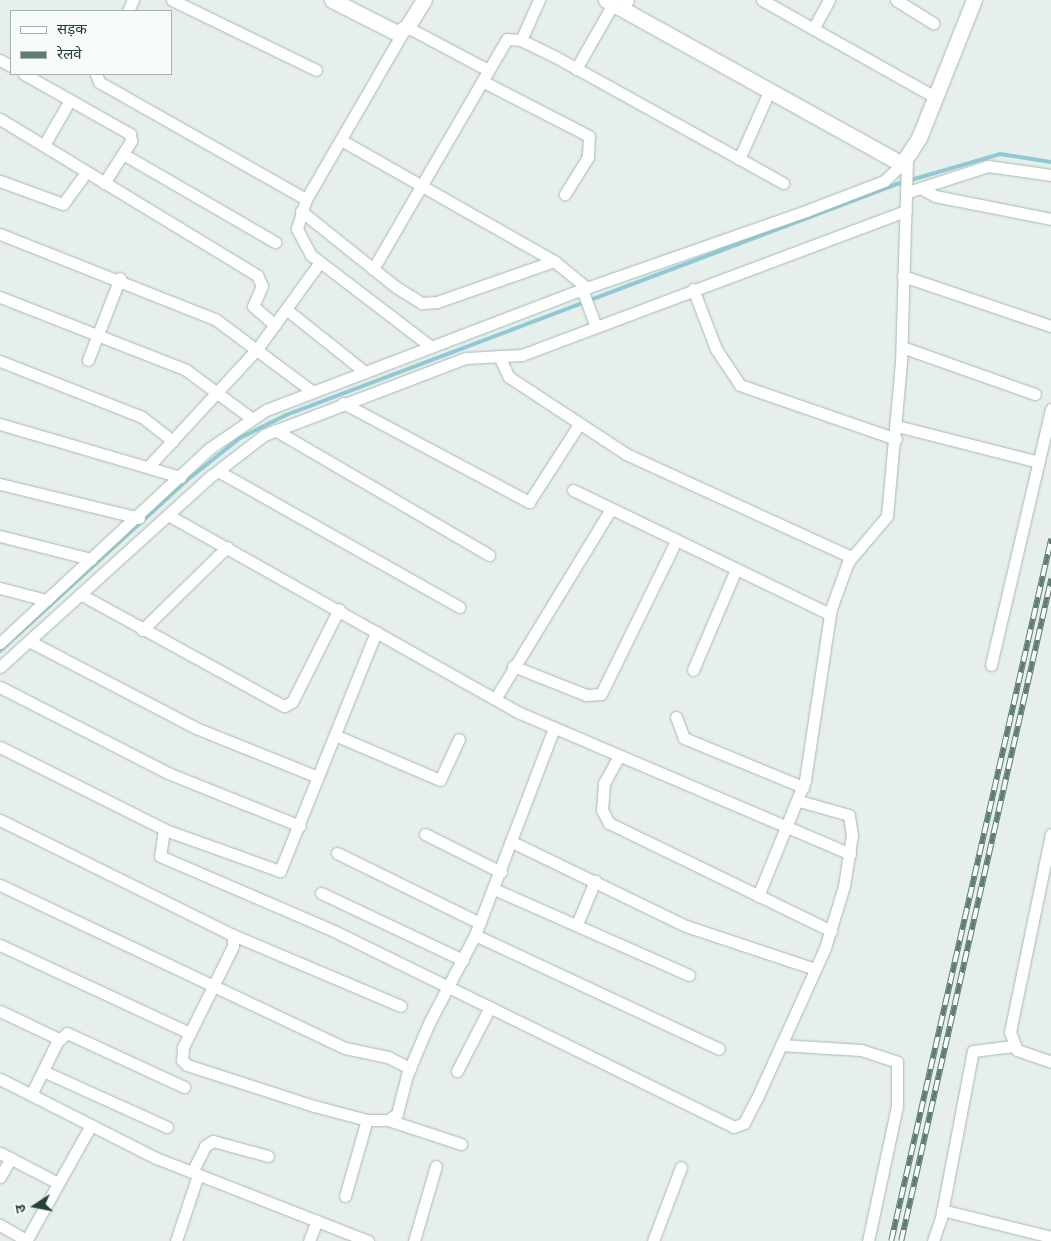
<!DOCTYPE html>
<html>
<head>
<meta charset="utf-8">
<style>
	body { margin:0 }
	#map { position:relative; width:1051px; height:1241px; overflow:hidden; background:#e6efeb; font-family:Raleway,"Noto Sans Devanagari",sans-serif }
	div>[style] { position:absolute }
	.stream>* { height:4px; margin:-2px; padding:0 2px; transform-origin:2px; border-radius:2px; background:#8ec9d4 }
	.roads { filter:drop-shadow(0 0 1px #a8b8b2) drop-shadow(0 0 1px #a8b8b2) }
	.street>* { height:11px; margin:-5.5px; padding:0 5.5px; transform-origin:5.5px; border-radius:5.5px; background:#fff }
	.secondary>* { height:15px; margin:-7.5px; padding:0 7.5px; transform-origin:7.5px; border-radius:7.5px; background:#fff }
	.rail>* { height:5.5px; margin-top:-2.75px; transform-origin:0; background:repeating-linear-gradient(90deg,#f7fbf9 0 11px,#5f7d75 0 22px); box-sizing:border-box; border-block:1px solid #5f7d75 }
	span { translate:-50% -50%; white-space:nowrap; text-align:center; line-height:1.15; -webkit-text-stroke:5px #f7fbf9; paint-order:stroke }
	.legend { position:absolute; left:10px; top:10px; width:162px; height:65px; box-sizing:border-box; background:#f7fbf9; border:1px solid #a3b1ad; margin:0; padding:6px 9px; list-style:none; font-size:15px; color:#24423a }
	.legend li { display:flex; align-items:center; gap:10px; height:25px }
	.legend b { width:25px; border:1px solid #a3b1ad }
	.north { position:absolute; left:10px; top:1181px; width:50px; height:50px; -webkit-text-stroke:4px #f7fbf9; paint-order:stroke; rotate:259deg; font-size:14px; font-weight:700; line-height:20px; text-align:center; color:#24423a }
	.north::after { content:''; display:block; margin:auto; width:18px; height:22px; background:#24423a; clip-path:polygon(50% 0,100% 100%,50% 72%,0 100%) }
</style>
</head>
<body>
<div id="map">
	<div class="stream">
		<div style="left:0;top:651px;width:252px;rotate:-42.4deg"></div>
		<div style="left:186px;top:481px;width:69px;rotate:-38.5deg"></div>
		<div style="left:240px;top:438px;width:51px;rotate:-26.6deg"></div>
		<div style="left:286px;top:415px;width:653px;rotate:-20.71deg"></div>
		<div style="left:897px;top:184px;width:107px;rotate:-16.2deg"></div>
		<div style="left:1000px;top:154px;width:52px;rotate:8.9deg"></div>
	</div>
	<div class="roads">
		<div class="street">
			<div style="left:172px;top:0;width:160px;rotate:25.9deg"></div>
			<div style="left:762px;top:0;width:198px;rotate:29.3deg"></div>
			<div style="left:896px;top:0;width:44px;rotate:31.9deg"></div>
			<div style="left:623px;top:9px;width:10px;rotate:-61deg"></div>
			<div style="left:128px;top:11px;width:12px;rotate:-66deg"></div>
			<div style="left:407px;top:27px;width:92px;rotate:28deg"></div>
			<div style="left:813px;top:29px;width:33px;rotate:-61deg"></div>
			<div style="left:403px;top:32px;width:193px;rotate:120.1deg"></div>
			<div style="left:306px;top:199px;width:31px;rotate:107deg"></div>
			<div style="left:297px;top:229px;width:30px;rotate:62deg"></div>
			<div style="left:311px;top:255px;width:150px;rotate:37.4deg"></div>
			<div style="left:521px;top:40px;width:44px;rotate:-65.8deg"></div>
			<div style="left:0;top:60px;width:13px;rotate:29deg"></div>
			<div style="left:576px;top:69px;width:75px;rotate:-60.4deg"></div>
			<div style="left:24px;top:74px;width:122px;rotate:29.5deg"></div>
			<div style="left:130px;top:134px;width:7px;rotate:82deg"></div>
			<div style="left:131px;top:141px;width:50px;rotate:122.7deg"></div>
			<div style="left:96px;top:74px;width:9px;rotate:69deg"></div>
			<div style="left:99px;top:82px;width:238px;rotate:29.5deg"></div>
			<div style="left:482px;top:81px;width:120px;rotate:27.2deg"></div>
			<div style="left:589px;top:136px;width:21px;rotate:93deg"></div>
			<div style="left:588px;top:157px;width:44px;rotate:121.9deg"></div>
			<div style="left:0;top:119px;width:301px;rotate:31.3deg"></div>
			<div style="left:257px;top:275px;width:12px;rotate:66deg"></div>
			<div style="left:262px;top:286px;width:22px;rotate:114deg"></div>
			<div style="left:253px;top:306px;width:29px;rotate:41deg"></div>
			<div style="left:341px;top:140px;width:245px;rotate:29.6deg"></div>
			<div style="left:554px;top:261px;width:43px;rotate:39.3deg"></div>
			<div style="left:44px;top:145px;width:52px;rotate:-60deg"></div>
			<div style="left:123px;top:154px;width:176px;rotate:30.1deg"></div>
			<div style="left:739px;top:159px;width:73px;rotate:-65.9deg"></div>
			<div style="left:0;top:181px;width:67px;rotate:20.1deg"></div>
			<div style="left:63px;top:204px;width:39px;rotate:-54deg"></div>
			<div style="left:920px;top:188px;width:17px;rotate:28deg"></div>
			<div style="left:935px;top:196px;width:118px;rotate:11.2deg"></div>
			<div style="left:908px;top:192px;width:84px;rotate:-18deg"></div>
			<div style="left:988px;top:166px;width:64px;rotate:8.1deg"></div>
			<div style="left:301px;top:211px;width:122px;rotate:38.7deg"></div>
			<div style="left:396px;top:287px;width:31px;rotate:32deg"></div>
			<div style="left:422px;top:303px;width:15px;rotate:-4deg"></div>
			<div style="left:437px;top:302px;width:124px;rotate:-19.3deg"></div>
			<div style="left:0;top:234px;width:231px;rotate:21.6deg"></div>
			<div style="left:215px;top:319px;width:122px;rotate:36.7deg"></div>
			<div style="left:373px;top:269px;width:266px;rotate:-59.8deg"></div>
			<div style="left:507px;top:39px;width:14px;rotate:4deg"></div>
			<div style="left:521px;top:40px;width:37px;rotate:26deg"></div>
			<div style="left:554px;top:56px;width:262px;rotate:29deg"></div>
			<div style="left:903px;top:276px;width:156px;rotate:18.7deg"></div>
			<div style="left:582px;top:289px;width:40px;rotate:69.8deg"></div>
			<div style="left:693px;top:289px;width:64px;rotate:69deg"></div>
			<div style="left:716px;top:349px;width:43px;rotate:56.3deg"></div>
			<div style="left:740px;top:385px;width:165px;rotate:19.1deg"></div>
			<div style="left:0;top:297px;width:200px;rotate:21.4deg"></div>
			<div style="left:186px;top:370px;width:81px;rotate:36.4deg"></div>
			<div style="left:287px;top:310px;width:100px;rotate:38.5deg"></div>
			<div style="left:902px;top:347px;width:141px;rotate:19.5deg"></div>
			<div style="left:499px;top:356px;width:23px;rotate:65deg"></div>
			<div style="left:509px;top:377px;width:140px;rotate:33.3deg"></div>
			<div style="left:626px;top:454px;width:247px;rotate:24.6deg"></div>
			<div style="left:88px;top:360px;width:88px;rotate:-68.7deg"></div>
			<div style="left:0;top:361px;width:153px;rotate:21.5deg"></div>
			<div style="left:142px;top:417px;width:39px;rotate:38deg"></div>
			<div style="left:343px;top:403px;width:211px;rotate:28deg"></div>
			<div style="left:529px;top:502px;width:90px;rotate:-57.2deg"></div>
			<div style="left:0;top:424px;width:188px;rotate:16.4deg"></div>
			<div style="left:897px;top:426px;width:146px;rotate:14.2deg"></div>
			<div style="left:275px;top:430px;width:248px;rotate:30.3deg"></div>
			<div style="left:148px;top:467px;width:161px;rotate:-47.3deg"></div>
			<div style="left:257px;top:349px;width:107px;rotate:-54.1deg"></div>
			<div style="left:218px;top:471px;width:277px;rotate:29.4deg"></div>
			<div style="left:0;top:484px;width:143px;rotate:13.7deg"></div>
			<div style="left:573px;top:490px;width:285px;rotate:25.8deg"></div>
			<div style="left:168px;top:515px;width:404px;rotate:29.4deg"></div>
			<div style="left:520px;top:713px;width:359px;rotate:23.1deg"></div>
			<div style="left:0;top:536px;width:94px;rotate:14.2deg"></div>
			<div style="left:0;top:588px;width:48px;rotate:14.6deg"></div>
			<div style="left:80px;top:594px;width:233px;rotate:28.8deg"></div>
			<div style="left:284px;top:706px;width:9px;rotate:-27deg"></div>
			<div style="left:292px;top:702px;width:104px;rotate:-63.2deg"></div>
			<div style="left:142px;top:630px;width:119px;rotate:-44.3deg"></div>
			<div style="left:29px;top:641px;width:188px;rotate:27.5deg"></div>
			<div style="left:196px;top:728px;width:131px;rotate:21.9deg"></div>
			<div style="left:0;top:643px;width:287px;rotate:-42.9deg"></div>
			<div style="left:210px;top:448px;width:68px;rotate:-34.2deg"></div>
			<div style="left:266px;top:410px;width:324px;rotate:-20.9deg"></div>
			<div style="left:569px;top:294px;width:251px;rotate:-19.3deg"></div>
			<div style="left:806px;top:211px;width:84px;rotate:-21deg"></div>
			<div style="left:884px;top:181px;width:25px;rotate:-43deg"></div>
			<div style="left:991px;top:665px;width:263px;rotate:-76.8deg"></div>
			<div style="left:513px;top:666px;width:79px;rotate:21.7deg"></div>
			<div style="left:586px;top:695px;width:15px;rotate:-4deg"></div>
			<div style="left:601px;top:694px;width:170px;rotate:-63.9deg"></div>
			<div style="left:0;top:667px;width:285px;rotate:-42.2deg"></div>
			<div style="left:211px;top:476px;width:67px;rotate:-37.7deg"></div>
			<div style="left:264px;top:435px;width:216px;rotate:-20.9deg"></div>
			<div style="left:466px;top:358px;width:56px;rotate:-3.1deg"></div>
			<div style="left:522px;top:355px;width:410px;rotate:-20.6deg"></div>
			<div style="left:693px;top:670px;width:110px;rotate:-66.9deg"></div>
			<div style="left:0;top:687px;width:189px;rotate:27.1deg"></div>
			<div style="left:168px;top:773px;width:142px;rotate:21.9deg"></div>
			<div style="left:495px;top:699px;width:223px;rotate:-58.6deg"></div>
			<div style="left:676px;top:717px;width:22px;rotate:69deg"></div>
			<div style="left:684px;top:738px;width:129px;rotate:22.4deg"></div>
			<div style="left:337px;top:736px;width:112px;rotate:23.1deg"></div>
			<div style="left:440px;top:780px;width:45px;rotate:-65.1deg"></div>
			<div style="left:0;top:747px;width:188px;rotate:26.6deg"></div>
			<div style="left:168px;top:831px;width:119px;rotate:19.7deg"></div>
			<div style="left:280px;top:871px;width:258px;rotate:-68.1deg"></div>
			<div style="left:619px;top:756px;width:31px;rotate:119deg"></div>
			<div style="left:604px;top:783px;width:27px;rotate:94deg"></div>
			<div style="left:602px;top:810px;width:15px;rotate:62deg"></div>
			<div style="left:609px;top:823px;width:247px;rotate:25.9deg"></div>
			<div style="left:0;top:820px;width:260px;rotate:26.3deg"></div>
			<div style="left:233px;top:935px;width:11px;rotate:90deg"></div>
			<div style="left:233px;top:946px;width:113px;rotate:116.3deg"></div>
			<div style="left:183px;top:1047px;width:13px;rotate:94deg"></div>
			<div style="left:182px;top:1060px;width:7px;rotate:45deg"></div>
			<div style="left:187px;top:1065px;width:133px;rotate:17.9deg"></div>
			<div style="left:314px;top:1106px;width:55px;rotate:14.8deg"></div>
			<div style="left:367px;top:1120px;width:21px"></div>
			<div style="left:388px;top:1120px;width:11px;rotate:-34deg"></div>
			<div style="left:397px;top:1114px;width:40px;rotate:-75.6deg"></div>
			<div style="left:407px;top:1075px;width:56px;rotate:-67.1deg"></div>
			<div style="left:429px;top:1023px;width:99px;rotate:-62.4deg"></div>
			<div style="left:475px;top:935px;width:222px;rotate:-69.1deg"></div>
			<div style="left:164px;top:829px;width:27px;rotate:98deg"></div>
			<div style="left:160px;top:856px;width:189px;rotate:23.3deg"></div>
			<div style="left:334px;top:931px;width:445px;rotate:26.1deg"></div>
			<div style="left:734px;top:1127px;width:11px;rotate:-22deg"></div>
			<div style="left:744px;top:1123px;width:28px;rotate:-63deg"></div>
			<div style="left:757px;top:1098px;width:165px;rotate:-65.6deg"></div>
			<div style="left:825px;top:948px;width:65px;rotate:-73deg"></div>
			<div style="left:844px;top:886px;width:52px;rotate:-81.1deg"></div>
			<div style="left:852px;top:835px;width:20px;rotate:-99deg"></div>
			<div style="left:849px;top:815px;width:52px;rotate:-164.4deg"></div>
			<div style="left:425px;top:834px;width:85px;rotate:26.6deg"></div>
			<div style="left:1051px;top:834px;width:202px;rotate:101.7deg"></div>
			<div style="left:1010px;top:1032px;width:19px;rotate:69deg"></div>
			<div style="left:1017px;top:1050px;width:36px;rotate:19deg"></div>
			<div style="left:512px;top:842px;width:193px;rotate:25.8deg"></div>
			<div style="left:686px;top:926px;width:136px;rotate:18.4deg"></div>
			<div style="left:337px;top:853px;width:159px;rotate:26.1deg"></div>
			<div style="left:0;top:885px;width:382px;rotate:25.3deg"></div>
			<div style="left:345px;top:1048px;width:44px;rotate:11.8deg"></div>
			<div style="left:388px;top:1057px;width:25px;rotate:27deg"></div>
			<div style="left:494px;top:889px;width:213px;rotate:23.8deg"></div>
			<div style="left:321px;top:893px;width:157px;rotate:25.3deg"></div>
			<div style="left:758px;top:896px;width:125px;rotate:-67.9deg"></div>
			<div style="left:805px;top:780px;width:173px;rotate:-81.4deg"></div>
			<div style="left:831px;top:609px;width:50px;rotate:-70.1deg"></div>
			<div style="left:848px;top:562px;width:60px;rotate:-49.7deg"></div>
			<div style="left:887px;top:516px;width:154px;rotate:-84.8deg"></div>
			<div style="left:901px;top:363px;width:201px;rotate:-88.3deg"></div>
			<div style="left:577px;top:924px;width:47px;rotate:-67.3deg"></div>
			<div style="left:233px;top:935px;width:182px;rotate:22.9deg"></div>
			<div style="left:475px;top:935px;width:269px;rotate:25deg"></div>
			<div style="left:0;top:945px;width:209px;rotate:24.9deg"></div>
			<div style="left:0;top:1011px;width:65px;rotate:25.4deg"></div>
			<div style="left:781px;top:1045px;width:80px;rotate:3.6deg"></div>
			<div style="left:861px;top:1050px;width:38px;rotate:18deg"></div>
			<div style="left:897px;top:1062px;width:44px;rotate:90deg"></div>
			<div style="left:897px;top:1106px;width:138px;rotate:102.1deg"></div>
			<div style="left:43px;top:1071px;width:136px;rotate:24.3deg"></div>
			<div style="left:457px;top:1071px;width:72px;rotate:-62.7deg"></div>
			<div style="left:0;top:1079px;width:175px;rotate:26.9deg"></div>
			<div style="left:156px;top:1158px;width:228px;rotate:21.4deg"></div>
			<div style="left:31px;top:1095px;width:59px;rotate:-63.9deg"></div>
			<div style="left:57px;top:1042px;width:13px;rotate:-42deg"></div>
			<div style="left:67px;top:1033px;width:129px;rotate:24.8deg"></div>
			<div style="left:388px;top:1120px;width:77px;rotate:18.2deg"></div>
			<div style="left:0;top:1153px;width:65px;rotate:27.3deg"></div>
			<div style="left:192px;top:1172px;width:29px;rotate:-63deg"></div>
			<div style="left:205px;top:1146px;width:9px;rotate:-32deg"></div>
			<div style="left:213px;top:1141px;width:57px;rotate:15.3deg"></div>
			<div style="left:0;top:1177px;width:22px;rotate:-60deg"></div>
			<div style="left:345px;top:1196px;width:79px;rotate:-73.9deg"></div>
			<div style="left:942px;top:1210px;width:112px;rotate:13.9deg"></div>
			<div style="left:0;top:1225px;width:30px;rotate:30deg"></div>
			<div style="left:26px;top:1241px;width:133px;rotate:-60.7deg"></div>
			<div style="left:176px;top:1241px;width:70px;rotate:-71.6deg"></div>
			<div style="left:309px;top:1241px;width:22px;rotate:-69deg"></div>
			<div style="left:414px;top:1241px;width:78px;rotate:-73.7deg"></div>
			<div style="left:653px;top:1241px;width:79px;rotate:-69.3deg"></div>
			<div style="left:933px;top:1241px;width:24px;rotate:-71deg"></div>
			<div style="left:941px;top:1218px;width:170px;rotate:-79.2deg"></div>
			<div style="left:973px;top:1051px;width:41px;rotate:-7deg"></div>
		</div>
		<div class="secondary">
			<div style="left:332px;top:0;width:73px;rotate:26.9deg"></div>
			<div style="left:397px;top:33px;width:12px;rotate:-31deg"></div>
			<div style="left:407px;top:27px;width:32px;rotate:-58deg"></div>
			<div style="left:606px;top:0;width:338px;rotate:29deg"></div>
			<div style="left:902px;top:164px;width:31px;rotate:-57deg"></div>
			<div style="left:919px;top:138px;width:149px;rotate:-68.3deg"></div>
		</div>
	</div>
	<div class="rail">
		<div style="left:891px;top:1241px;width:720px;rotate:-77.16deg"></div>
		<div style="left:901px;top:1241px;width:679px;rotate:-77.23deg"></div>
	</div>
	<ul class="legend">
	<li><b style="height:6px;background:#fff"></b>सड़क</li>
	<li><b style="height:6px;background:#5f7d75"></b>रेलवे</li>
	</ul>
	<div class="north">उ</div>
</div>
</body>
</html>
